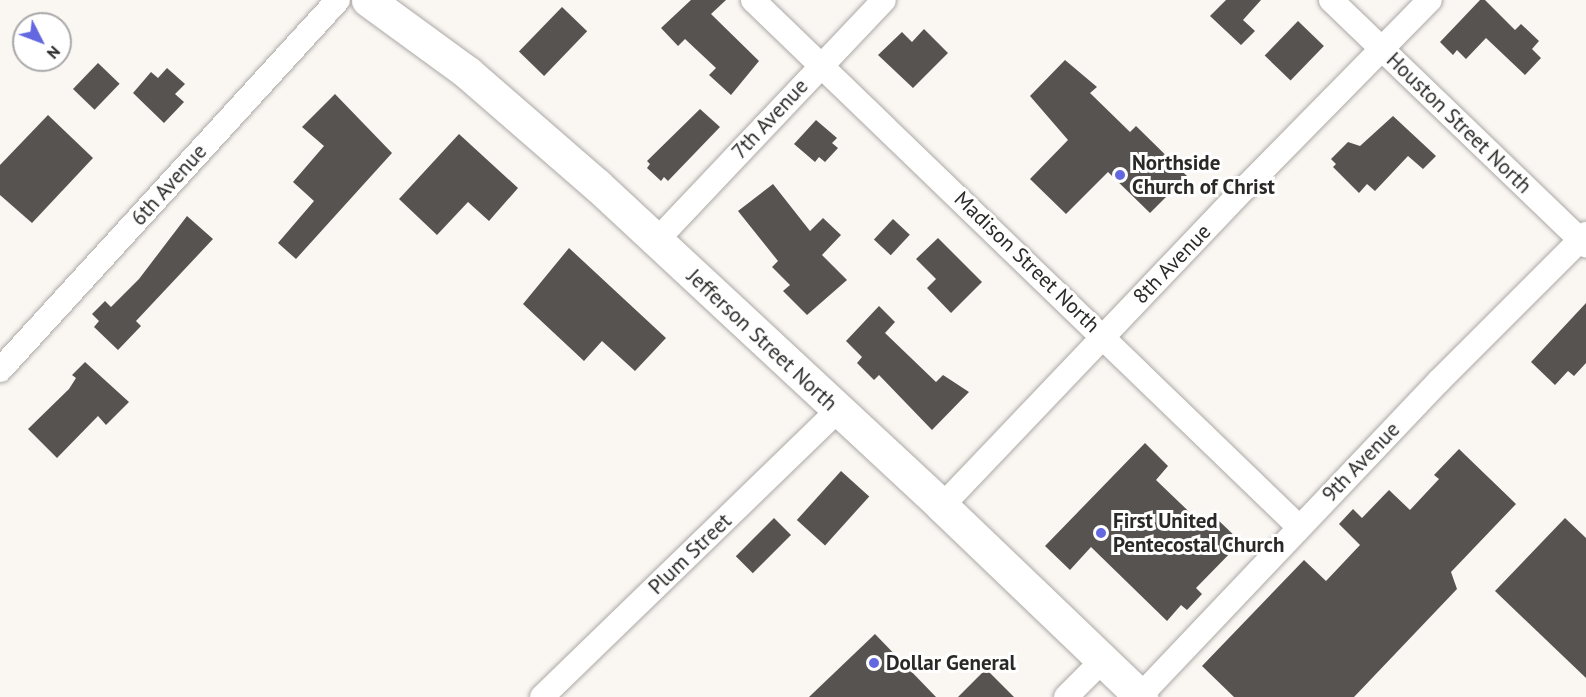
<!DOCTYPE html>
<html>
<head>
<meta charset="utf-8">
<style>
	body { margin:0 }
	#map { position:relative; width:1586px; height:697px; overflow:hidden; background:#faf7f3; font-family:"PT Sans",sans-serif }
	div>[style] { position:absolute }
	.building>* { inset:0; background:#565350; transform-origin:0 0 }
	.roads { filter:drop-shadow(0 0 2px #aca8a5) drop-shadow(0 0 2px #aca8a5) }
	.minor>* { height:24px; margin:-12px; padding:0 12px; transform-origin:12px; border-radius:12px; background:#fff }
	.secondary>* { height:33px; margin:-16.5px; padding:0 16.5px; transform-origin:16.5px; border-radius:16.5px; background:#fff }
	.dots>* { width:16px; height:16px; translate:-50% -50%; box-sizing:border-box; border:3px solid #fff; border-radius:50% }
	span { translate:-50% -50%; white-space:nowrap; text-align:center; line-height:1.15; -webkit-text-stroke:6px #fff; paint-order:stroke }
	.street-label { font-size:21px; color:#2a2928 }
	.poi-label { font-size:21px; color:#2a2928; font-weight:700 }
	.left { translate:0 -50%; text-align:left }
	.north { position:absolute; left:12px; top:12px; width:60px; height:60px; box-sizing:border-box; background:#fff; border:2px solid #aaa9a9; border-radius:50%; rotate:132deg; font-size:16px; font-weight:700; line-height:24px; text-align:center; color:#2a2928 }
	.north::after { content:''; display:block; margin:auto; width:21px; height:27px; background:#6367e0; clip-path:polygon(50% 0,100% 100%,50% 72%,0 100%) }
</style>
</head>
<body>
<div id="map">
	<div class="building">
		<div style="clip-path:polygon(691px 0,726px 0,711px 14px,759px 61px,731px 95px,709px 75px,716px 68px,685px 39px,678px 46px,661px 28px)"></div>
		<div style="clip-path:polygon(1226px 0,1261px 0,1243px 20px,1255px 31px,1241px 45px,1210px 16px)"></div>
		<div style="clip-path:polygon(1480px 0,1485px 0,1515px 30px,1521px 24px,1539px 41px,1532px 49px,1541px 58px,1525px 75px,1486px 38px,1466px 59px,1457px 50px,1453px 55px,1440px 42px)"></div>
		<div style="left:562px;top:7px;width:35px;height:62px;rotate:44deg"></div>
		<div style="left:1298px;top:21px;width:36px;height:48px;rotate:44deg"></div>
		<div style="clip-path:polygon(924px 29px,948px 53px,913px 88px,878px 55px,902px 32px,912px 42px)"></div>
		<div style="clip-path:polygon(1065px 60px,1097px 87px,1090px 93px,1130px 132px,1136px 126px,1187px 176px,1150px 213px,1108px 172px,1066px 214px,1030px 179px,1068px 140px,1030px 96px)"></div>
		<div style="left:98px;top:63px;width:30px;height:36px;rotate:44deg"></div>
		<div style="clip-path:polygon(167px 68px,185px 84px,175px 94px,184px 102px,164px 123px,133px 93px,151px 72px,158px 78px)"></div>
		<div style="clip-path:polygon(335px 94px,392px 153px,296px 259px,278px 243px,314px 201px,293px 182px,324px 146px,302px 127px)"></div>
		<div style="clip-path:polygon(700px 109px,720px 127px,668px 181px,664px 177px,661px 181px,647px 168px,650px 164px,647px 161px)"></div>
		<div style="clip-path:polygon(48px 115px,93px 158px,32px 223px,0 195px,0 165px)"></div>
		<div style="clip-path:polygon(1393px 116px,1436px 156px,1423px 169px,1408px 156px,1375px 191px,1367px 184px,1359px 193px,1333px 167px,1336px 164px,1331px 159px,1348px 142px,1360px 146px)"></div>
		<div style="clip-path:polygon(816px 120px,837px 138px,832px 143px,838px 148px,825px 162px,819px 157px,815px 162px,794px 144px)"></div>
		<div style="clip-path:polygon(459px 134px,518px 188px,489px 221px,468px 202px,437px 235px,399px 199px)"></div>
		<div style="clip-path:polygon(773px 184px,810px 231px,823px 218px,841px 235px,822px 255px,847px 280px,807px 315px,783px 291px,790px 285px,772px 267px,778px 261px,738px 211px)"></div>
		<div style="clip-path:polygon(187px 216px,213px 239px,136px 321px,141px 326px,118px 350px,94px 327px,99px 321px,92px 314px,105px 301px,111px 307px,139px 279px)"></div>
		<div style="left:893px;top:219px;width:23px;height:28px;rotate:43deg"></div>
		<div style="clip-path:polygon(938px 238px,982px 282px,951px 313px,927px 288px,936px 279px,916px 259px)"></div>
		<div style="clip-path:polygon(569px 248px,666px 338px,635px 371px,602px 341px,584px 361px,523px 304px)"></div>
		<div style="clip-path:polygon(1586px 303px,1586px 363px,1574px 376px,1568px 371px,1555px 385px,1531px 362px)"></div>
		<div style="clip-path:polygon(879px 306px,895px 322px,885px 333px,936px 382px,943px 375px,969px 392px,932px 430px,879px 375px,874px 380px,857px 363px,862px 357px,846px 341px)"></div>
		<div style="clip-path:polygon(85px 362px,129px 402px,106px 425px,98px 416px,57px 458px,28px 429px,69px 389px,76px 378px,72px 375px)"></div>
		<div style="clip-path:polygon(1145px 443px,1168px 466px,1156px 480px,1205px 527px,1215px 517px,1241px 542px,1196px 588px,1202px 594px,1187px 610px,1181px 605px,1167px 621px,1091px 547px,1070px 570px,1045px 546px)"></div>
		<div style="clip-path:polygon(1459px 449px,1516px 504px,1451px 572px,1457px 589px,1354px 697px,1234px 697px,1202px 666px,1304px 560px,1326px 581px,1360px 545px,1339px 524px,1353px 509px,1362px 518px,1389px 490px,1410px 510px,1439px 479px,1434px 475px)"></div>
		<div style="left:841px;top:471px;width:38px;height:66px;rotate:42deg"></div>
		<div style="left:774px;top:518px;width:24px;height:54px;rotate:45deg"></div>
		<div style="clip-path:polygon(1565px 518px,1586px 538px,1586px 678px,1495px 591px)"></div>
		<div style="clip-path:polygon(875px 634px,936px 697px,809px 697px)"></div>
		<div style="clip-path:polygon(986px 669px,1014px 697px,958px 697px)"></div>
	</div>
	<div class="roads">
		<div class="minor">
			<div style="left:753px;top:0;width:759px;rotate:43.99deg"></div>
			<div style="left:1331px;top:0;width:354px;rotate:43.9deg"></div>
			<div style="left:657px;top:240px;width:330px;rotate:-46.6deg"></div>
			<div style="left:0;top:370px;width:501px;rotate:-47.59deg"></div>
			<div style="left:942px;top:506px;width:438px;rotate:-46.4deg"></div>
			<div style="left:1244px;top:189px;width:265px;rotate:-45.5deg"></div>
			<div style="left:1140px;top:696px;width:434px;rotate:-46.5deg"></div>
			<div style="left:1439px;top:381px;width:208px;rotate:-45deg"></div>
			<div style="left:542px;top:697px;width:411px;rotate:-44.1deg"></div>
			<div style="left:1066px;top:697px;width:54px;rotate:-45deg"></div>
		</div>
		<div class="secondary">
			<div style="left:368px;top:0;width:124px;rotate:36.1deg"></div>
			<div style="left:468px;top:73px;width:171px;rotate:41deg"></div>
			<div style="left:597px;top:185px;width:471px;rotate:42.9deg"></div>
			<div style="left:942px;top:506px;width:276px;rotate:43.8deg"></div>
		</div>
	</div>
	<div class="dots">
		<div style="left:1120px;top:175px;background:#6367e0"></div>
		<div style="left:1101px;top:533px;background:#6367e0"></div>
		<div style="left:874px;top:663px;background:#6367e0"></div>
	</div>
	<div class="street-label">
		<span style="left:770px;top:119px;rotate:-47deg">7th Avenue</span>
		<span style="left:1459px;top:123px;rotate:44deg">Houston Street North</span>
		<span style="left:169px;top:185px;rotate:-48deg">6th Avenue</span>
		<span style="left:1027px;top:262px;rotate:44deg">Madison Street North</span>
		<span style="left:1172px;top:264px;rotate:-46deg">8th Avenue</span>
		<span style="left:762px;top:340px;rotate:43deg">Jefferson Street North</span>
		<span style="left:1361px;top:462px;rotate:-46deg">9th Avenue</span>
		<span style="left:690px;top:554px;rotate:-44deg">Plum Street</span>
	</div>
	<div class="poi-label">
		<span class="left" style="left:1132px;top:175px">Northside<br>Church of Christ</span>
		<span class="left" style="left:1113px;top:533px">First United<br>Pentecostal Church</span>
		<span class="left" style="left:886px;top:663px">Dollar General</span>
	</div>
	<div class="north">N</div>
</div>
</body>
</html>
